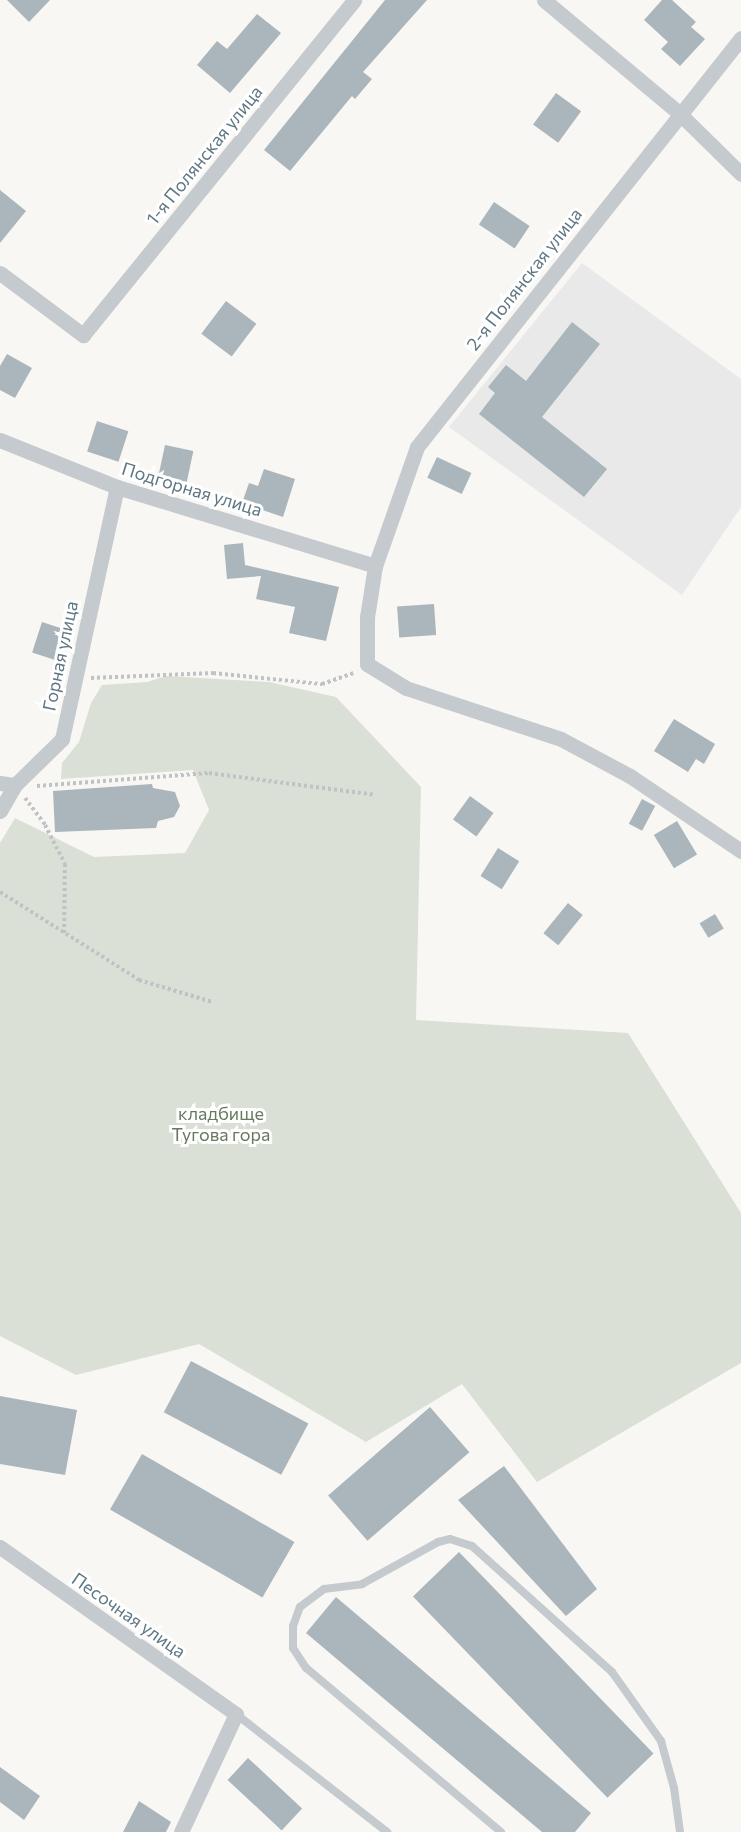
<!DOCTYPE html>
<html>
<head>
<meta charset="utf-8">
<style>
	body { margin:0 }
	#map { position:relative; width:741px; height:1832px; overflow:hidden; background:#f8f7f4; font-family:Commissioner,sans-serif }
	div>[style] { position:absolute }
	.built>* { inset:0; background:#e8e9e8 }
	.green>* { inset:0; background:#dae0d5 }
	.building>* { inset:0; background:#aab6bb; transform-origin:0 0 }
	.path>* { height:4px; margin-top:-2px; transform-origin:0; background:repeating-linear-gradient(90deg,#c0c3c5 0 3px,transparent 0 6px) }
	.lane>* { height:8px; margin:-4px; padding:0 4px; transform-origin:4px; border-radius:4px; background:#c4cacd }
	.street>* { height:15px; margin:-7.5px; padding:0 7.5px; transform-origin:7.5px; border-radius:7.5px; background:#c4cacd }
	span { translate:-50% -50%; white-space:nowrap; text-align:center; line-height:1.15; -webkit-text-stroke:6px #fff; paint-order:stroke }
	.street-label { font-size:18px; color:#5f7783 }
	.park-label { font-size:18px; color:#677a5f }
</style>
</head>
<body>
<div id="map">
	<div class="built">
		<div style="clip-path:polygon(582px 263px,741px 379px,741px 507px,682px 595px,449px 427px)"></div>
	</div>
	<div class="green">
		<div style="clip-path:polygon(166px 676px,269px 682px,336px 697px,421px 787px,416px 1020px,628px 1033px,741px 1213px,741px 1363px,537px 1482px,462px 1384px,366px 1442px,199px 1344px,76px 1375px,0 1336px,0 843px,15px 818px,94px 857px,185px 853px,209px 810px,193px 770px,61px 779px,62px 763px,79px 742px,91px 703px,102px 685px,147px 682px)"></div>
	</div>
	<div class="building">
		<div style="clip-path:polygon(7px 0,50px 0,29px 22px)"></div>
		<div style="clip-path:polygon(385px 0,427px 0,363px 72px,372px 79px,355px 99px,352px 96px,290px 171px,264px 150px)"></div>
		<div style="clip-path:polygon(662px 0,672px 0,696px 22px,691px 27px,705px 39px,680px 66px,661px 49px,668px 42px,644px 20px)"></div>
		<div style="clip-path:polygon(257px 14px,281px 33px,230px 93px,197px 65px,217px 41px,227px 49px)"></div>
		<div style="left:556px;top:93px;width:31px;height:39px;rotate:36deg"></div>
		<div style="clip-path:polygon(0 190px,26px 211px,0 243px)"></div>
		<div style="left:494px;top:202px;width:43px;height:27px;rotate:34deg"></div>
		<div style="left:226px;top:301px;width:38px;height:41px;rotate:37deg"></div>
		<div style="clip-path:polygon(572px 322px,600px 344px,542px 417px,607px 469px,584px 497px,479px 414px,495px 393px,488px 387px,506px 365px,526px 381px)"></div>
		<div style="clip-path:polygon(7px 354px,32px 368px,15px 398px,0 390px,0 366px)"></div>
		<div style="left:97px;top:421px;width:33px;height:32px;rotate:18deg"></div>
		<div style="left:165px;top:445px;width:29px;height:34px;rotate:12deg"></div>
		<div style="left:437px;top:457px;width:38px;height:23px;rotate:25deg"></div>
		<div style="clip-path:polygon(264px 469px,295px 479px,283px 517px,242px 503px,249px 483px,258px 486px)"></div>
		<div style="clip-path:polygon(243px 543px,245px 565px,339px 587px,326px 641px,289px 633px,295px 607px,256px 599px,261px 576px,227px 579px,224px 545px)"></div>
		<div style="left:434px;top:604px;width:31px;height:37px;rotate:86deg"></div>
		<div style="left:42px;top:622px;width:25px;height:32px;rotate:18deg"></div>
		<div style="clip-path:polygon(674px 719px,715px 744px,704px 764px,696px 759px,688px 772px,654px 751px)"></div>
		<div style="clip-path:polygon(152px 784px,153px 788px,175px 792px,180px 806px,174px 817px,158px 821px,156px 828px,55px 832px,53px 791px)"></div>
		<div style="left:470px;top:796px;width:29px;height:29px;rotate:36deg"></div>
		<div style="left:642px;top:799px;width:15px;height:28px;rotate:28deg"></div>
		<div style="left:677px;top:821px;width:39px;height:27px;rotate:59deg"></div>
		<div style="left:498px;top:848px;width:25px;height:33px;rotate:32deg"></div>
		<div style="left:568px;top:903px;width:19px;height:39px;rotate:39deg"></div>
		<div style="left:715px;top:914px;width:17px;height:18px;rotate:59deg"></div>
		<div style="left:191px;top:1361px;width:133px;height:58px;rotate:28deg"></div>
		<div style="clip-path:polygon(0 1396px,77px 1410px,65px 1475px,0 1464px)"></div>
		<div style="left:430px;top:1407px;width:60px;height:135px;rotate:49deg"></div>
		<div style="left:142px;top:1454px;width:176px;height:64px;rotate:30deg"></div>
		<div style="clip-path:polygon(504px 1466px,597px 1589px,566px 1616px,458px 1500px)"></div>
		<div style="left:459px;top:1552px;width:280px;height:64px;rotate:46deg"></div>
		<div style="clip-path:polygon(336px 1597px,591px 1813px,575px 1832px,542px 1832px,306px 1633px)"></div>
		<div style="left:248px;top:1758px;width:74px;height:30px;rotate:43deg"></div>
		<div style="clip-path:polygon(0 1767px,40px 1796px,24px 1820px,0 1802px)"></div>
		<div style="clip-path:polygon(139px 1801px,171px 1822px,166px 1832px,123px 1832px)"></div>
	</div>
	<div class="path">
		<div style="left:91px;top:678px;width:122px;rotate:-2.3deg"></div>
		<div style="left:213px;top:673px;width:110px;rotate:5.8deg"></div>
		<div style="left:322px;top:684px;width:34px;rotate:-19deg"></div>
		<div style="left:37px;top:786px;width:172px;rotate:-4.3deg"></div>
		<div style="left:209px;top:773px;width:167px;rotate:7.5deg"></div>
		<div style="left:25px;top:798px;width:34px;rotate:53deg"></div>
		<div style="left:45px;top:825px;width:44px;rotate:62.9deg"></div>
		<div style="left:65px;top:864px;width:71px;rotate:90.8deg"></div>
		<div style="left:0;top:892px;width:165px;rotate:32.3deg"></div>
		<div style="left:139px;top:980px;width:77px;rotate:16.6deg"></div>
	</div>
	<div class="lane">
		<div style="left:236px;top:1714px;width:192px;rotate:38deg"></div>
		<div style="left:501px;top:1832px;width:255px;rotate:-139.9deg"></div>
		<div style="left:306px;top:1668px;width:24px;rotate:-123deg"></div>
		<div style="left:293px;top:1648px;width:22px;rotate:-90deg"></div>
		<div style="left:293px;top:1626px;width:20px;rotate:-70deg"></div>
		<div style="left:300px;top:1607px;width:30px;rotate:-37deg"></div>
		<div style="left:324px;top:1589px;width:38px;rotate:-7deg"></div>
		<div style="left:362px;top:1584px;width:87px;rotate:-28.9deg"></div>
		<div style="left:438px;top:1542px;width:12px;rotate:-14deg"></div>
		<div style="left:450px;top:1539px;width:23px;rotate:18deg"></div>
		<div style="left:472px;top:1546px;width:188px;rotate:42deg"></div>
		<div style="left:612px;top:1672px;width:85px;rotate:54.6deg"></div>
		<div style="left:661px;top:1741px;width:49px;rotate:74.5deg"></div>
		<div style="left:674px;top:1788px;width:44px;rotate:82.2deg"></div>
	</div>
	<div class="street">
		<div style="left:544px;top:0;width:176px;rotate:39.9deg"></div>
		<div style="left:679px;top:113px;width:87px;rotate:44.5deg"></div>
		<div style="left:741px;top:38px;width:522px;rotate:128.39deg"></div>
		<div style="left:417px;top:447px;width:126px;rotate:109.4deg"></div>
		<div style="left:375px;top:566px;width:52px;rotate:98.9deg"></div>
		<div style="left:367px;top:617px;width:47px;rotate:90deg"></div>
		<div style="left:367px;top:664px;width:46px;rotate:31.6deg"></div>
		<div style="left:406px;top:688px;width:163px;rotate:18.2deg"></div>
		<div style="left:561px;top:739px;width:78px;rotate:28.2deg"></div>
		<div style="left:630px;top:776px;width:134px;rotate:34deg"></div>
		<div style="left:0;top:273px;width:104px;rotate:36.8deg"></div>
		<div style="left:83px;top:335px;width:431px;rotate:-51deg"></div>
		<div style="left:0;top:440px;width:126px;rotate:21.9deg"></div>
		<div style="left:117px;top:487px;width:270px;rotate:17deg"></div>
		<div style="left:0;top:783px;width:15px;rotate:8deg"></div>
		<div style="left:0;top:811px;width:30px;rotate:-60deg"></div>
		<div style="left:15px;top:785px;width:66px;rotate:-44.4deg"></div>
		<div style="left:62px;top:739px;width:258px;rotate:-77.7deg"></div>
		<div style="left:0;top:1547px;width:289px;rotate:35.3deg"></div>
		<div style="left:236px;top:1714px;width:130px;rotate:115deg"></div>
	</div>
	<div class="street-label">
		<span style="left:204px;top:155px;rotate:-51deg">1-я Полянская улица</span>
		<span style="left:524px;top:279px;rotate:-52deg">2-я Полянская улица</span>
		<span style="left:192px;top:489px;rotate:17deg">Подгорная улица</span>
		<span style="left:60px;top:656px;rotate:-78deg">Горная улица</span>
		<span style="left:129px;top:1615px;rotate:35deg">Песочная улица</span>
	</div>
	<div class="park-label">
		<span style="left:221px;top:1124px">кладбище<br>Тугова гора</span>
	</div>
</div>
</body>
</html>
